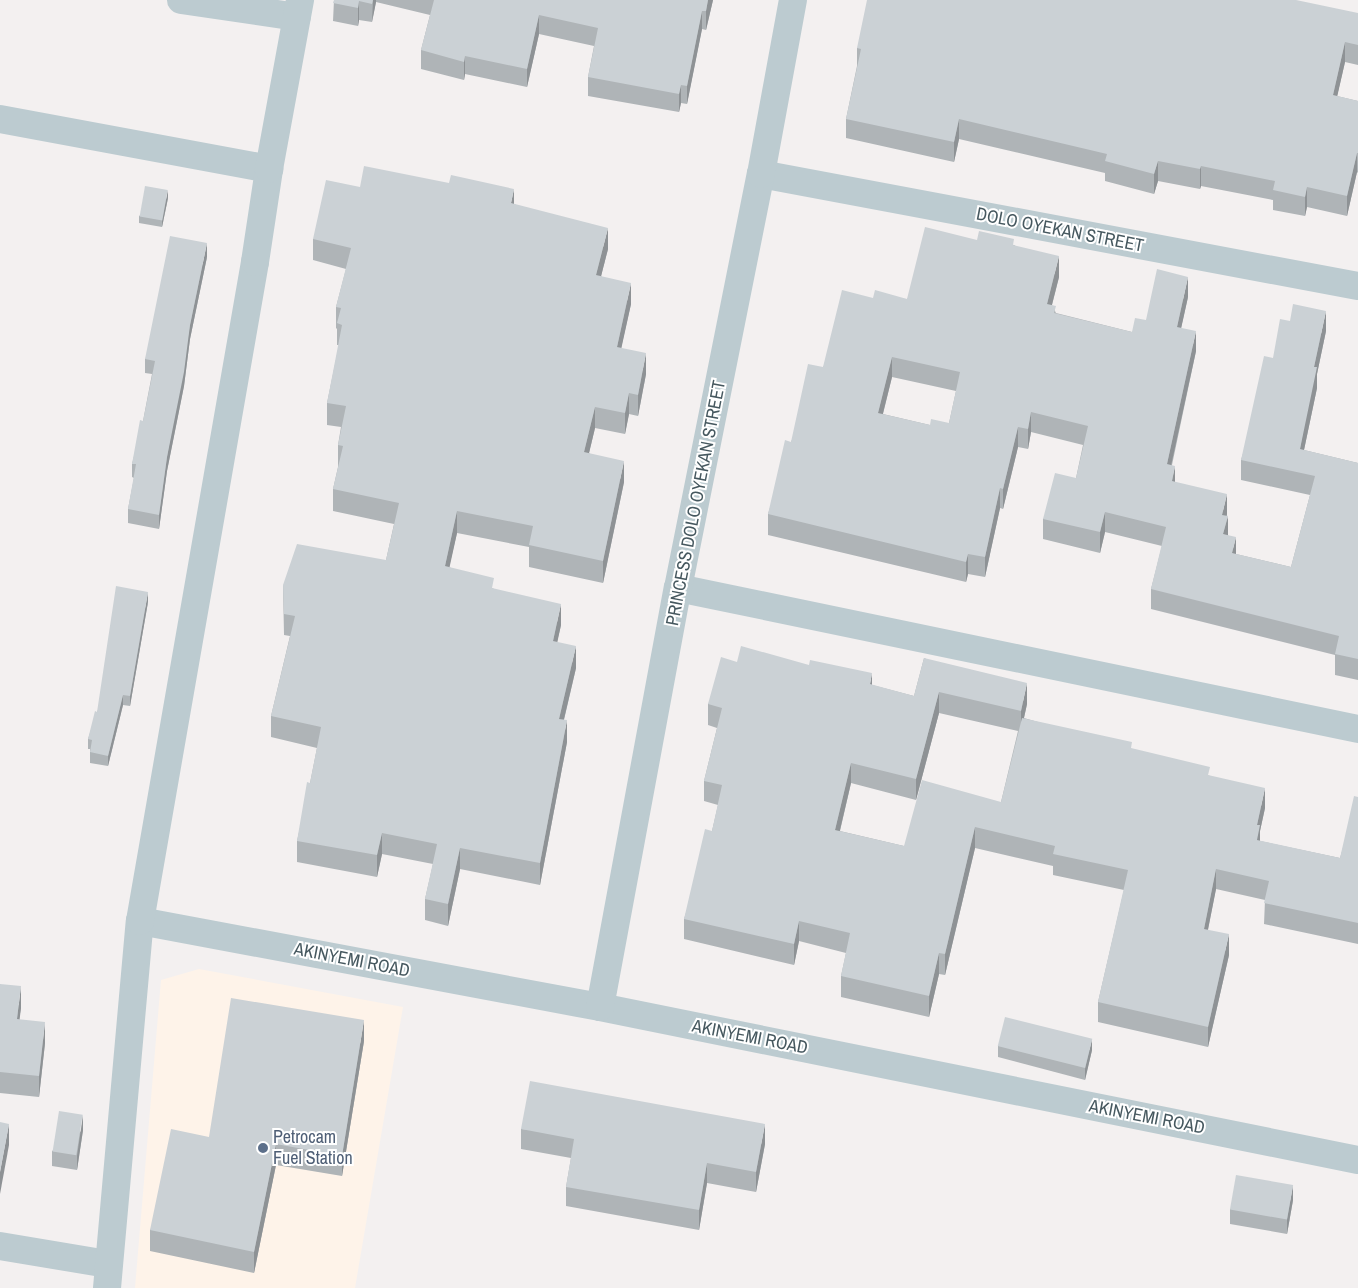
<!DOCTYPE html>
<html>
<head>
<meta charset="utf-8">
<style>
	body { margin:0 }
	#map { position:relative; width:1358px; height:1288px; overflow:hidden; background:#f3f0f0; font-family:"Archivo Narrow",sans-serif }
	div>[style] { position:absolute }
	.commercial>* { inset:0; background:#fef3e9 }
	.minor>* { height:28px; margin:-14px; padding:0 14px; transform-origin:14px; border-radius:14px; background:#bccbd0 }
	.wall>* { inset:0; background:#afb4b7 }
	.shaded-wall>* { inset:0; background:#8e9295 }
	.building>* { inset:0; background:#cbd1d5; transform-origin:0 0 }
	.dots>* { width:14px; height:14px; translate:-50% -50%; box-sizing:border-box; border:2px solid #fff; border-radius:50% }
	span { translate:-50% -50%; white-space:nowrap; text-align:center; line-height:1.15; -webkit-text-stroke:4px #fff; paint-order:stroke }
	.street-label { font-size:18px; color:#46585f }
	.service-label { font-size:18px; color:#4e5e75 }
	.left { translate:0 -50%; text-align:left }
</style>
</head>
<body>
<div id="map">
	<div class="commercial">
		<div style="clip-path:polygon(199px 969px,403px 1007px,355px 1288px,135px 1288px,161px 980px)"></div>
	</div>
	<div class="minor">
		<div style="left:181px;top:0;width:117px;rotate:8.3deg"></div>
		<div style="left:0;top:119px;width:274px;rotate:10.5deg"></div>
		<div style="left:761px;top:174px;width:607px;rotate:10.63deg"></div>
		<div style="left:678px;top:588px;width:694px;rotate:11.71deg"></div>
		<div style="left:140px;top:921px;width:468px;rotate:10.6deg"></div>
		<div style="left:600px;top:1007px;width:773px;rotate:11.41deg"></div>
		<div style="left:600px;top:1007px;width:426px;rotate:-79.5deg"></div>
		<div style="left:678px;top:588px;width:422px;rotate:-78.7deg"></div>
		<div style="left:761px;top:174px;width:177px;rotate:-79.6deg"></div>
		<div style="left:0;top:1246px;width:109px;rotate:9.5deg"></div>
		<div style="left:107px;top:1288px;width:368px;rotate:-84.9deg"></div>
		<div style="left:140px;top:921px;width:669px;rotate:-80.1deg"></div>
		<div style="left:255px;top:262px;width:94px;rotate:-81.4deg"></div>
		<div style="left:269px;top:169px;width:172px;rotate:-79.6deg"></div>
	</div>
	<div class="wall">
		<div style="clip-path:polygon(334px 0,713px 0,706px 30px,702px 29px,687px 104px,681px 103px,679px 112px,588px 96px,588px 77px,594px 46px,539px 34px,527px 87px,465px 74px,464px 80px,421px 69px,421px 50px,430px 15px,376px 2px,372px 22px,359px 20px,358px 26px,333px 21px)"></div>
		<div style="clip-path:polygon(1358px 13px,1358px 65px,1345px 62px,1337px 96px,1358px 101px,1358px 173px,1357px 172px,1347px 216px,1307px 207px,1305px 216px,1273px 210px,1273px 200px,1201px 186px,1200px 189px,1158px 181px,1154px 194px,1105px 181px,1105px 173px,959px 139px,954px 162px,846px 138px,846px 119px,857px 66px,857px 48px)"></div>
		<div style="clip-path:polygon(168px 198px,162px 227px,139px 223px,139px 216px)"></div>
		<div style="clip-path:polygon(514px 204px,608px 249px,601px 276px,631px 304px,621px 348px,646px 374px,638px 416px,629px 414px,625px 434px,595px 428px,589px 453px,624px 482px,603px 583px,529px 567px,529px 547px,457px 533px,449px 567px,494px 589px,561px 625px,557px 642px,576px 668px,564px 720px,567px 742px,540px 885px,460px 869px,448px 926px,425px 920px,425px 899px,433px 864px,382px 854px,377px 877px,297px 862px,297px 841px,310px 783px,317px 748px,271px 737px,271px 716px,290px 636px,284px 635px,283px 585px,386px 560px,394px 524px,333px 511px,333px 489px,338px 467px,338px 445px,341px 427px,327px 425px,327px 403px,339px 345px,337px 345px,337px 329px,336px 328px,336px 307px,346px 269px,313px 260px,313px 239px)"></div>
		<div style="clip-path:polygon(evenodd,977px 240px,1014px 245px,1059px 277px,1052px 305px,1056px 313px,1132px 332px,1146px 320px,1188px 297px,1181px 328px,1196px 351px,1172px 465px,1175px 482px,1227px 514px,1228px 535px,1236px 554px,1291px 567px,1310px 495px,1241px 480px,1241px 460px,1273px 358px,1326px 331px,1317px 374px,1317px 388px,1304px 450px,1358px 463px,1358px 680px,1335px 675px,1335px 655px,1151px 609px,1151px 589px,1162px 546px,1105px 532px,1100px 553px,1043px 539px,1043px 519px,1076px 478px,1083px 445px,1031px 432px,1028px 449px,1018px 447px,1003px 509px,1000px 508px,985px 577px,968px 574px,966px 582px,768px 535px,768px 514px,791px 442px,823px 367px,873px 298px,907px 299px,977px 240px,892px 377px,956px 391px,949px 423px,930px 425px,883px 414px,892px 377px)"></div>
		<div style="clip-path:polygon(207px 257px,190px 339px,184px 386px,167px 471px,159px 529px,128px 523px,128px 509px,134px 478px,132px 477px,132px 464px,143px 421px,152px 374px,145px 373px,145px 359px)"></div>
		<div style="clip-path:polygon(148px 602px,130px 706px,123px 705px,108px 766px,90px 763px,90px 749px,88px 749px,88px 739px,97px 712px)"></div>
		<div style="clip-path:polygon(evenodd,924px 658px,1027px 704px,1024px 718px,1132px 749px,1210px 776px,1265px 808px,1260px 831px,1260px 841px,1340px 858px,1358px 797px,1358px 944px,1264px 924px,1265px 900px,1216px 889px,1208px 930px,1229px 955px,1208px 1047px,1098px 1022px,1098px 1002px,1124px 890px,1053px 875px,1053px 866px,975px 848px,945px 975px,939px 974px,929px 1017px,841px 997px,841px 976px,846px 953px,799px 941px,794px 965px,684px 939px,684px 919px,712px 831px,718px 805px,704px 801px,704px 781px,717px 728px,708px 725px,708px 704px,737px 662px,872px 685px,914px 696px,924px 658px,939px 713px,1018px 731px,1001px 802px,904px 846px,840px 831px,851px 783px,916px 800px,939px 713px)"></div>
		<div style="clip-path:polygon(0 984px,21px 1008px,19px 1019px,45px 1043px,39px 1097px,0 1093px)"></div>
		<div style="clip-path:polygon(364px 1041px,342px 1176px,276px 1165px,254px 1273px,150px 1251px,150px 1230px,209px 1137px)"></div>
		<div style="clip-path:polygon(998px 1046px,1092px 1050px,1085px 1080px,998px 1057px)"></div>
		<div style="clip-path:polygon(521px 1129px,765px 1144px,756px 1192px,707px 1183px,699px 1230px,566px 1206px,566px 1187px,571px 1158px,521px 1149px)"></div>
		<div style="clip-path:polygon(83px 1130px,77px 1170px,52px 1166px,52px 1151px)"></div>
		<div style="clip-path:polygon(1293px 1200px,1287px 1234px,1230px 1224px,1230px 1209px)"></div>
	</div>
	<div class="shaded-wall">
		<div style="clip-path:polygon(373px 0,376px 0,376px 2px,372px 22px)"></div>
		<div style="clip-path:polygon(708px 0,713px 0,706px 30px,706px 11px)"></div>
		<div style="clip-path:polygon(359px 1px,359px 20px,358px 26px,358px 8px)"></div>
		<div style="clip-path:polygon(702px 11px,702px 29px,687px 104px,687px 86px)"></div>
		<div style="clip-path:polygon(539px 15px,539px 34px,527px 87px,527px 69px)"></div>
		<div style="clip-path:polygon(1345px 42px,1345px 62px,1333px 115px,1333px 95px)"></div>
		<div style="clip-path:polygon(465px 56px,465px 74px,464px 80px,464px 62px)"></div>
		<div style="clip-path:polygon(681px 85px,681px 103px,679px 112px,679px 94px)"></div>
		<div style="clip-path:polygon(959px 119px,959px 139px,954px 162px,954px 142px)"></div>
		<div style="clip-path:polygon(1357px 153px,1357px 172px,1347px 216px,1347px 196px)"></div>
		<div style="clip-path:polygon(1158px 161px,1158px 181px,1154px 194px,1154px 174px)"></div>
		<div style="clip-path:polygon(1201px 166px,1201px 186px,1200px 189px,1200px 169px)"></div>
		<div style="clip-path:polygon(1307px 187px,1307px 207px,1305px 216px,1305px 197px)"></div>
		<div style="clip-path:polygon(514px 189px,514px 210px,511px 203px)"></div>
		<div style="clip-path:polygon(168px 190px,168px 198px,162px 227px,162px 220px)"></div>
		<div style="clip-path:polygon(608px 228px,608px 249px,596px 296px,596px 275px)"></div>
		<div style="clip-path:polygon(207px 243px,207px 257px,190px 339px,184px 386px,167px 471px,159px 529px,159px 515px,167px 457px,190px 325px)"></div>
		<div style="clip-path:polygon(1059px 256px,1059px 277px,1047px 324px,1047px 304px)"></div>
		<div style="clip-path:polygon(1188px 277px,1188px 297px,1177px 347px,1177px 327px)"></div>
		<div style="clip-path:polygon(631px 283px,631px 304px,617px 368px,617px 347px)"></div>
		<div style="clip-path:polygon(1326px 311px,1326px 331px,1317px 374px,1317px 388px,1300px 469px,1300px 449px,1314px 367px)"></div>
		<div style="clip-path:polygon(1196px 331px,1196px 351px,1167px 484px,1167px 464px)"></div>
		<div style="clip-path:polygon(646px 353px,646px 374px,638px 416px,638px 395px)"></div>
		<div style="clip-path:polygon(892px 357px,892px 377px,878px 433px,878px 413px)"></div>
		<div style="clip-path:polygon(629px 393px,629px 414px,625px 434px,625px 413px)"></div>
		<div style="clip-path:polygon(595px 407px,595px 428px,584px 474px,584px 452px)"></div>
		<div style="clip-path:polygon(1031px 412px,1031px 432px,1028px 449px,1028px 429px)"></div>
		<div style="clip-path:polygon(1018px 427px,1018px 447px,1003px 509px,1003px 489px)"></div>
		<div style="clip-path:polygon(624px 461px,624px 482px,603px 583px,603px 561px)"></div>
		<div style="clip-path:polygon(1175px 466px,1175px 486px,1172px 481px)"></div>
		<div style="clip-path:polygon(1000px 488px,1000px 508px,985px 577px,985px 557px)"></div>
		<div style="clip-path:polygon(1227px 494px,1227px 514px,1222px 535px,1222px 515px)"></div>
		<div style="clip-path:polygon(457px 511px,457px 533px,445px 588px,445px 566px)"></div>
		<div style="clip-path:polygon(1105px 512px,1105px 532px,1100px 553px,1100px 532px)"></div>
		<div style="clip-path:polygon(1228px 516px,1228px 537px,1223px 534px)"></div>
		<div style="clip-path:polygon(1236px 537px,1236px 557px,1232px 553px)"></div>
		<div style="clip-path:polygon(968px 554px,968px 574px,966px 582px,966px 562px)"></div>
		<div style="clip-path:polygon(148px 592px,148px 602px,130px 706px,130px 696px)"></div>
		<div style="clip-path:polygon(561px 604px,561px 625px,553px 662px,553px 641px)"></div>
		<div style="clip-path:polygon(576px 646px,576px 668px,559px 740px,559px 719px)"></div>
		<div style="clip-path:polygon(872px 673px,872px 694px,870px 684px)"></div>
		<div style="clip-path:polygon(1027px 683px,1027px 704px,1021px 731px,1021px 711px)"></div>
		<div style="clip-path:polygon(939px 692px,939px 713px,916px 800px,916px 779px)"></div>
		<div style="clip-path:polygon(123px 695px,123px 705px,108px 766px,108px 756px)"></div>
		<div style="clip-path:polygon(567px 720px,567px 742px,540px 885px,540px 863px)"></div>
		<div style="clip-path:polygon(851px 763px,851px 783px,835px 851px,835px 830px)"></div>
		<div style="clip-path:polygon(1265px 788px,1265px 808px,1260px 831px,1260px 846px,1257px 861px,1257px 825px)"></div>
		<div style="clip-path:polygon(975px 827px,975px 848px,945px 975px,945px 954px)"></div>
		<div style="clip-path:polygon(382px 833px,382px 854px,377px 877px,377px 855px)"></div>
		<div style="clip-path:polygon(460px 848px,460px 869px,448px 926px,448px 904px)"></div>
		<div style="clip-path:polygon(1216px 869px,1216px 889px,1204px 949px,1204px 929px)"></div>
		<div style="clip-path:polygon(799px 921px,799px 941px,794px 965px,794px 944px)"></div>
		<div style="clip-path:polygon(1229px 934px,1229px 955px,1208px 1047px,1208px 1027px)"></div>
		<div style="clip-path:polygon(939px 953px,939px 974px,929px 1017px,929px 996px)"></div>
		<div style="clip-path:polygon(21px 986px,21px 1008px,17px 1040px,17px 1019px)"></div>
		<div style="clip-path:polygon(364px 1020px,364px 1041px,342px 1176px,342px 1156px)"></div>
		<div style="clip-path:polygon(45px 1022px,45px 1043px,39px 1097px,39px 1076px)"></div>
		<div style="clip-path:polygon(1092px 1039px,1092px 1050px,1085px 1080px,1085px 1069px)"></div>
		<div style="clip-path:polygon(83px 1115px,83px 1130px,77px 1170px,77px 1156px)"></div>
		<div style="clip-path:polygon(9px 1124px,9px 1145px,0 1194px,0 1172px)"></div>
		<div style="clip-path:polygon(765px 1124px,765px 1144px,756px 1192px,756px 1172px)"></div>
		<div style="clip-path:polygon(276px 1144px,276px 1165px,254px 1273px,254px 1252px)"></div>
		<div style="clip-path:polygon(707px 1163px,707px 1183px,699px 1230px,699px 1210px)"></div>
		<div style="clip-path:polygon(1293px 1185px,1293px 1200px,1287px 1234px,1287px 1219px)"></div>
	</div>
	<div class="building">
		<div style="clip-path:polygon(334px 0,373px 0,372px 4px,359px 1px,358px 8px,333px 3px)"></div>
		<div style="clip-path:polygon(434px 0,708px 0,706px 11px,702px 11px,687px 86px,681px 85px,679px 94px,588px 77px,598px 28px,539px 15px,527px 69px,465px 56px,464px 62px,421px 50px)"></div>
		<div style="clip-path:polygon(867px 0,1296px 0,1358px 13px,1358px 45px,1345px 42px,1333px 95px,1358px 101px,1358px 153px,1357px 153px,1347px 196px,1307px 187px,1305px 197px,1273px 190px,1275px 181px,1201px 166px,1200px 169px,1158px 161px,1154px 174px,1105px 161px,1107px 154px,959px 119px,954px 142px,846px 119px,861px 49px,857px 48px)"></div>
		<div style="clip-path:polygon(364px 166px,449px 183px,451px 175px,514px 189px,511px 203px,608px 228px,596px 275px,631px 283px,617px 347px,646px 353px,638px 395px,629px 393px,625px 413px,595px 407px,584px 452px,624px 461px,603px 561px,529px 545px,533px 526px,457px 511px,445px 566px,494px 578px,492px 588px,561px 604px,553px 641px,576px 646px,559px 719px,567px 720px,540px 863px,460px 848px,448px 904px,425px 899px,437px 844px,382px 833px,377px 855px,297px 841px,307px 782px,310px 783px,321px 727px,271px 716px,295px 616px,284px 614px,283px 585px,297px 544px,386px 560px,399px 503px,333px 489px,343px 446px,338px 445px,346px 406px,327px 403px,342px 325px,337px 323px,341px 308px,336px 307px,351px 248px,313px 239px,326px 180px,360px 187px)"></div>
		<div style="left:145px;top:186px;width:23px;height:31px;rotate:10deg"></div>
		<div style="clip-path:polygon(evenodd,925px 227px,977px 240px,979px 231px,1014px 239px,1013px 245px,1059px 256px,1047px 304px,1056px 306px,1054px 313px,1132px 332px,1135px 318px,1146px 320px,1157px 269px,1188px 277px,1177px 327px,1196px 331px,1167px 464px,1175px 466px,1172px 481px,1227px 494px,1222px 515px,1228px 516px,1223px 534px,1236px 537px,1232px 553px,1291px 567px,1315px 476px,1241px 460px,1264px 356px,1273px 358px,1280px 319px,1290px 321px,1293px 304px,1326px 311px,1314px 367px,1317px 367px,1300px 449px,1358px 463px,1358px 659px,1335px 654px,1339px 636px,1151px 589px,1166px 527px,1105px 512px,1100px 532px,1043px 519px,1055px 473px,1076px 478px,1088px 426px,1031px 412px,1028px 429px,1018px 427px,1003px 489px,1000px 488px,985px 557px,968px 554px,966px 562px,768px 514px,785px 440px,791px 442px,808px 364px,823px 367px,842px 290px,873px 298px,875px 290px,907px 299px,925px 227px,892px 357px,960px 372px,949px 423px,931px 419px,930px 425px,878px 413px,892px 357px)"></div>
		<div style="clip-path:polygon(170px 236px,207px 243px,190px 325px,184px 372px,167px 457px,159px 515px,128px 509px,136px 464px,132px 464px,140px 420px,143px 421px,155px 361px,145px 359px)"></div>
		<div style="clip-path:polygon(116px 586px,148px 592px,130px 696px,123px 695px,108px 756px,90px 752px,92px 740px,88px 739px,95px 711px,97px 712px)"></div>
		<div style="clip-path:polygon(741px 646px,809px 665px,810px 660px,872px 673px,870px 684px,914px 696px,924px 658px,1027px 683px,1021px 711px,939px 692px,916px 779px,851px 763px,835px 830px,904px 846px,922px 780px,1001px 802px,1022px 718px,1132px 742px,1131px 748px,1210px 767px,1208px 775px,1265px 788px,1257px 825px,1260px 825px,1257px 840px,1340px 858px,1354px 796px,1358px 797px,1358px 923px,1264px 903px,1269px 881px,1216px 869px,1204px 929px,1229px 934px,1208px 1027px,1098px 1002px,1128px 870px,1053px 854px,1055px 846px,975px 827px,945px 954px,939px 953px,929px 996px,841px 976px,850px 933px,799px 921px,794px 944px,684px 919px,705px 829px,712px 831px,722px 785px,704px 781px,722px 708px,708px 704px,721px 657px,737px 662px)"></div>
		<div style="clip-path:polygon(0 984px,21px 986px,17px 1019px,45px 1022px,39px 1076px,0 1072px)"></div>
		<div style="clip-path:polygon(231px 998px,364px 1020px,342px 1156px,276px 1144px,254px 1252px,150px 1230px,171px 1129px,209px 1137px)"></div>
		<div style="left:1005px;top:1017px;width:90px;height:30px;rotate:14deg"></div>
		<div style="clip-path:polygon(530px 1081px,765px 1124px,756px 1172px,707px 1163px,699px 1210px,566px 1187px,574px 1139px,521px 1129px)"></div>
		<div style="left:59px;top:1111px;width:24px;height:41px;rotate:9deg"></div>
		<div style="clip-path:polygon(0 1122px,9px 1124px,0 1172px)"></div>
		<div style="left:1236px;top:1175px;width:58px;height:35px;rotate:10deg"></div>
	</div>
	<div class="dots">
		<div style="left:263px;top:1148px;background:#5c6f8a"></div>
	</div>
	<div class="street-label">
		<span style="left:1060px;top:230px;rotate:11deg">DOLO OYEKAN STREET</span>
		<span style="left:696px;top:503px;rotate:-79deg">PRINCESS DOLO OYEKAN STREET</span>
		<span style="left:352px;top:960px;rotate:11deg">AKINYEMI ROAD</span>
		<span style="left:750px;top:1037px;rotate:11deg">AKINYEMI ROAD</span>
		<span style="left:1147px;top:1117px;rotate:11deg">AKINYEMI ROAD</span>
	</div>
	<div class="service-label">
		<span class="left" style="left:273px;top:1148px">Petrocam<br>Fuel Station</span>
	</div>
</div>
</body>
</html>
